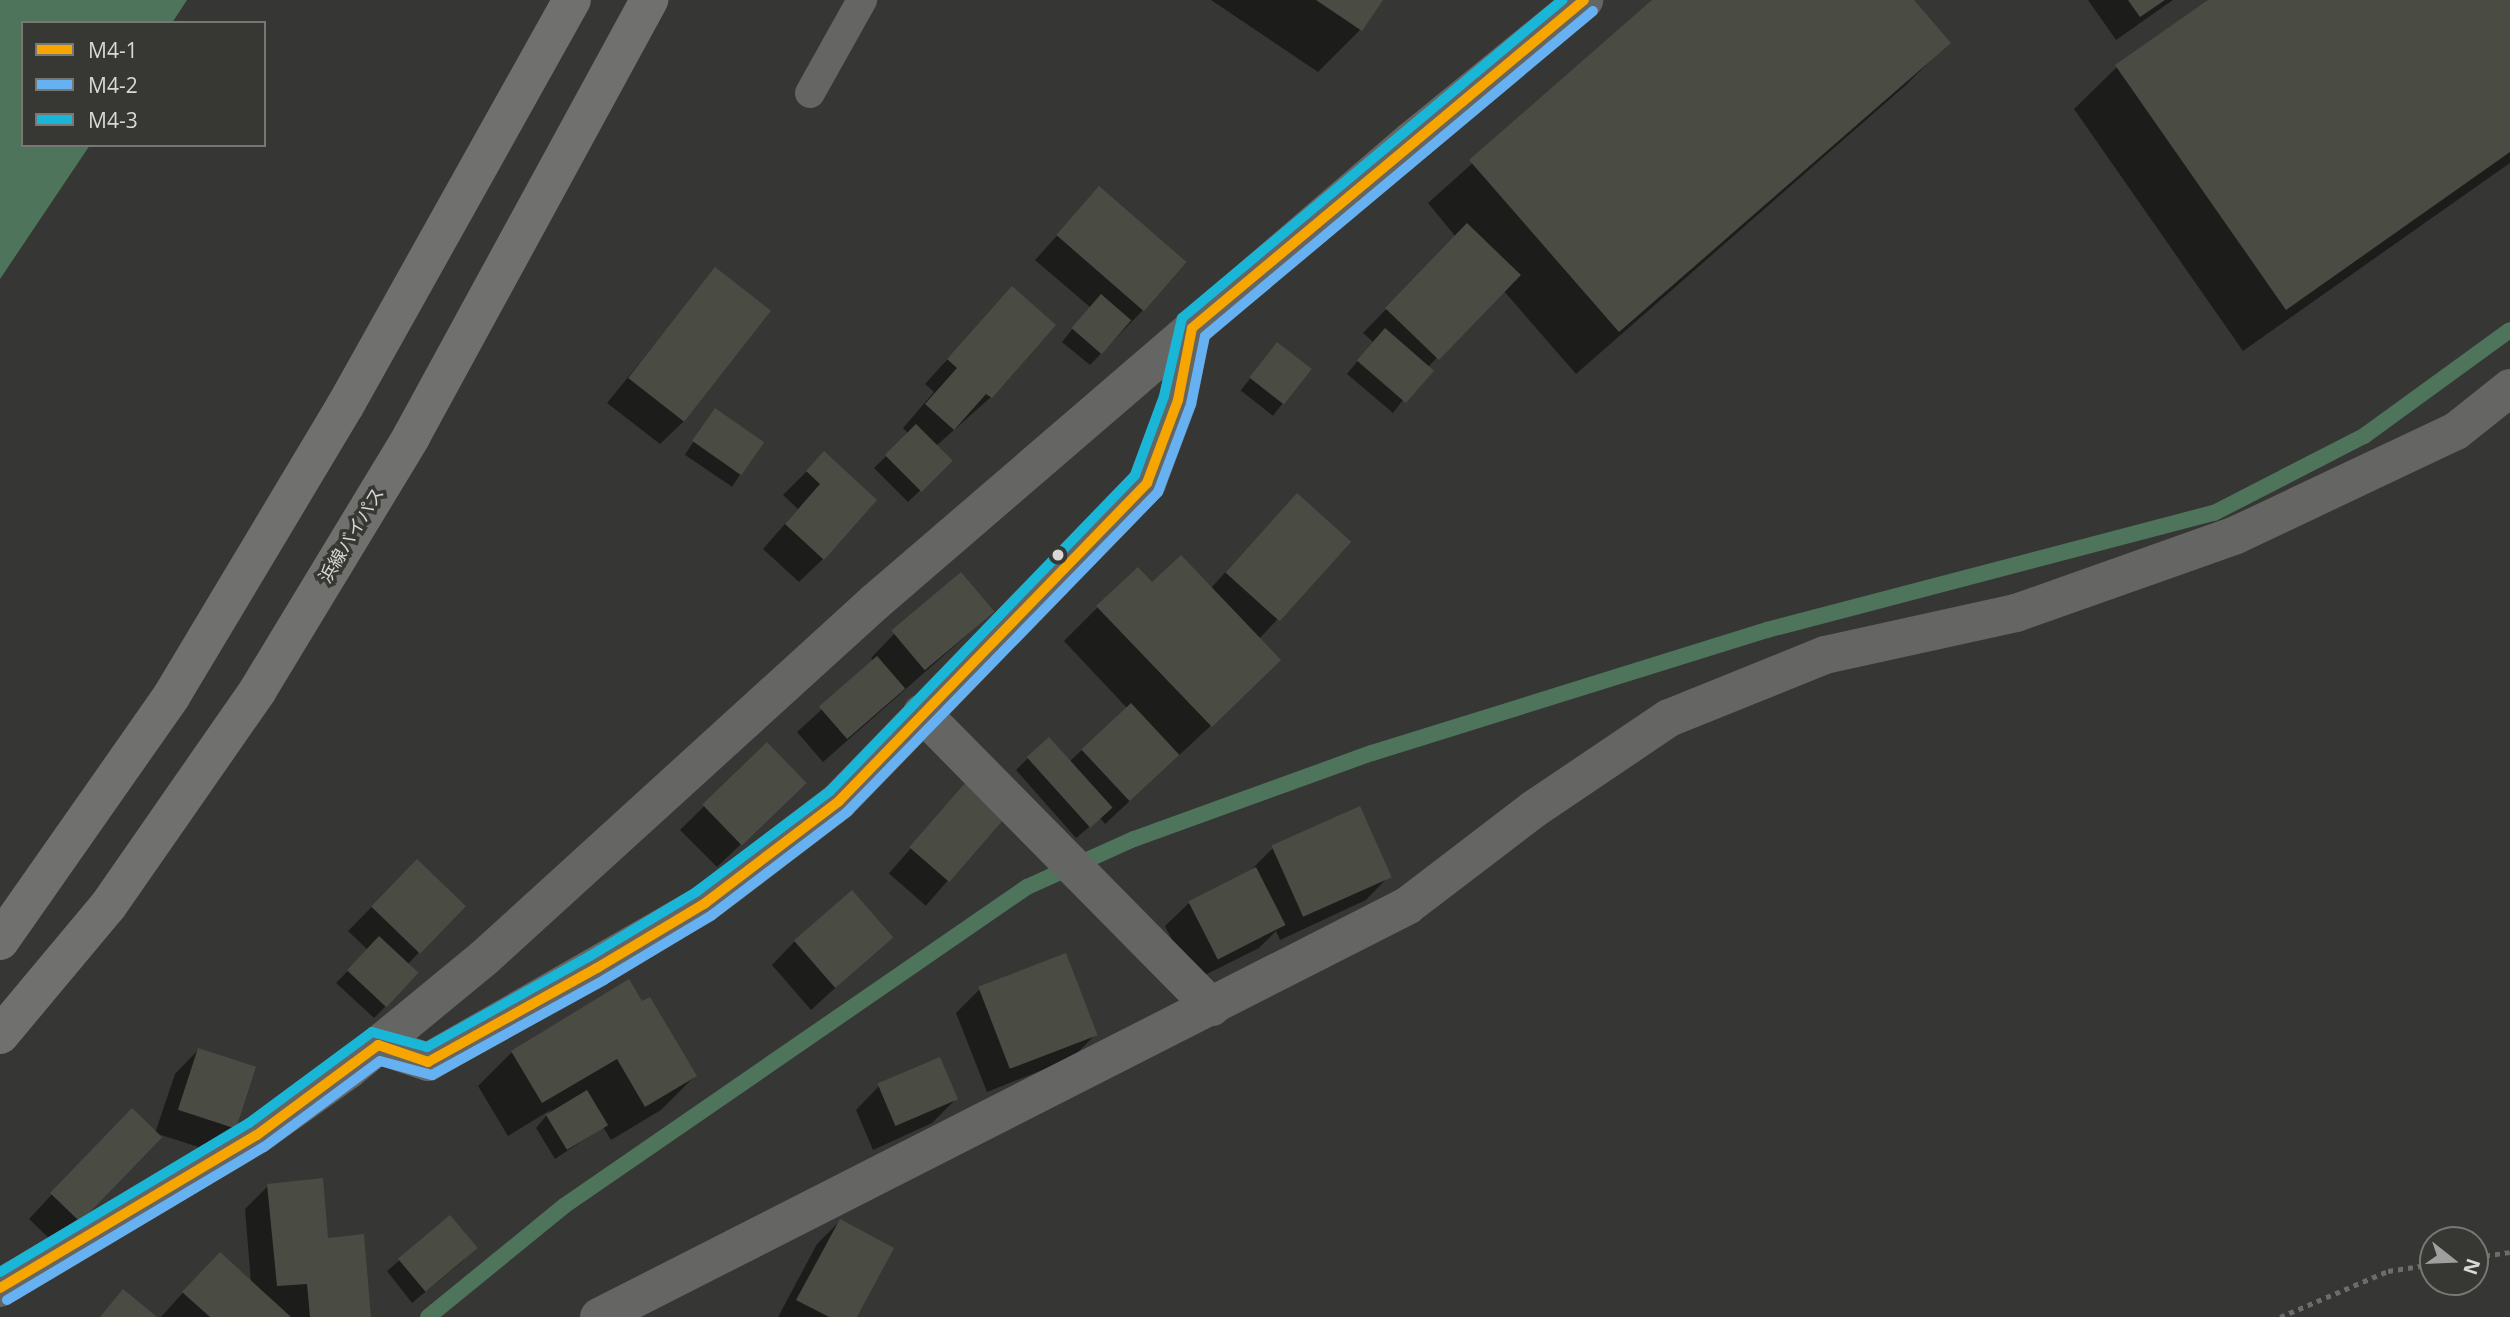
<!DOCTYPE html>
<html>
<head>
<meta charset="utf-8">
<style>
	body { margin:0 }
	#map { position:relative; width:2510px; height:1317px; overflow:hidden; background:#363634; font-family:"Open Sans","Noto Sans JP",sans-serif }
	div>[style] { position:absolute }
	.water>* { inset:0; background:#4f745c }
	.shadow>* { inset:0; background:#0007; transform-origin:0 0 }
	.stream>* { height:16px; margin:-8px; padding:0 8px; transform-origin:8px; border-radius:8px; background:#4f745c }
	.building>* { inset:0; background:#4a4c44; transform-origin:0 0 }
	.path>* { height:4.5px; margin-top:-2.25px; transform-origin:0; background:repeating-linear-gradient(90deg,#6c6c6b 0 5px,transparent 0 10px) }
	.service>* { height:30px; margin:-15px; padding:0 15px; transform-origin:15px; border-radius:15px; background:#656564 }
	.minor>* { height:38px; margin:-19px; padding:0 19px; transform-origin:19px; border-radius:19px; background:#656564 }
	.tertiary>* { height:38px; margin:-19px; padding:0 19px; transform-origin:19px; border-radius:19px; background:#656564 }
	.trunk>* { height:38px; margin:-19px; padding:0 19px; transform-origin:19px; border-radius:19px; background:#70706e }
	.bus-1>* { height:10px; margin:-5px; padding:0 5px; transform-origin:5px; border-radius:5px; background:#f7a600 }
	.bus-2>* { height:10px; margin:-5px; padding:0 5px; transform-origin:5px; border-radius:5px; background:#66b1f2 }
	.bus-3>* { height:10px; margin:-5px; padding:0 5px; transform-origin:5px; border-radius:5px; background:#1ab6d8 }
	.dots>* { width:19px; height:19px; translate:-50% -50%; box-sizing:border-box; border:4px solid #373733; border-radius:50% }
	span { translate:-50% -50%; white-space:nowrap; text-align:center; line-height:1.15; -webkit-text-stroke:7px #373733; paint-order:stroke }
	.street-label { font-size:18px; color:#d8d8d5 }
	.legend { position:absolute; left:21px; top:21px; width:245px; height:126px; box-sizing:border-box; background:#373733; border:2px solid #777774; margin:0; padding:9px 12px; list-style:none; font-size:21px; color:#d8d8d5 }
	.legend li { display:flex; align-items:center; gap:14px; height:35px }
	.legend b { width:35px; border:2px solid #777774 }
	.north { position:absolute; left:2419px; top:1226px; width:70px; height:70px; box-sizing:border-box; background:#373733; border:2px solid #777774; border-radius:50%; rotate:108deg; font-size:19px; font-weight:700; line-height:28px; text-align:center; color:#d8d8d5 }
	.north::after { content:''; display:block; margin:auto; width:24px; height:32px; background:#9f9f9d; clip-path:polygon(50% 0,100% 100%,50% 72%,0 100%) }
</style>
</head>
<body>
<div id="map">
	<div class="water">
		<div style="clip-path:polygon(0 0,187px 0,172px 23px,23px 23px,23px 145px,90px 145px,0 279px)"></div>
	</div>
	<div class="shadow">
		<div style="clip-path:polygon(1211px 0,1380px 0,1360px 30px,1318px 72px)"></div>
		<div style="clip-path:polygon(1655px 0,1912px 0,1948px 43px,1906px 85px,1576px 374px,1503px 290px,1428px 367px,1393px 413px,1347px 374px,1373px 342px,1363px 333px,1456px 237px,1428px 203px)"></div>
		<div style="clip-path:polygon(2088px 0,2173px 0,2116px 40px)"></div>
		<div style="clip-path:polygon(2211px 0,2510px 0,2510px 163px,2243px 351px,2074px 109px,2117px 67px)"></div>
		<div style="clip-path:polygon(1099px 189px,1144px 309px,1090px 365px,1062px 342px,1090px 307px,1035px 260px)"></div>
		<div style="clip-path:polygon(716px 269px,684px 421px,660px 444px,607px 403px)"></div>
		<div style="clip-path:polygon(1012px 288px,1054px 325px,991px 397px,936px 446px,951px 461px,908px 502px,874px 468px,909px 434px,903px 428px,934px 392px,925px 384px)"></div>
		<div style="left:1277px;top:344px;width:41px;height:59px;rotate:38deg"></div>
		<div style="left:715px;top:410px;width:57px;height:54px;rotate:34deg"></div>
		<div style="clip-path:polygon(824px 454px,823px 559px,799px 582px,763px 549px,798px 509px,783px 495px)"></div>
		<div style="clip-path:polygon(1274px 519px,1349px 542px,1259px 639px,1245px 694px,1105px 824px,1100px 818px,1076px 838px,1016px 770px,1028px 758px,1069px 762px,1127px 708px,1064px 641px,1098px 607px,1152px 585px,1211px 588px)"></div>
		<div style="clip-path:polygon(993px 612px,823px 762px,797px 732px,874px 662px,871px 658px,894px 634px)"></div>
		<div style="clip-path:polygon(767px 744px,780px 807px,717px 867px,680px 830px)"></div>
		<div style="left:965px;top:786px;width:49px;height:116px;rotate:41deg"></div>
		<div style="clip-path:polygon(1273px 848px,1389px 876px,1366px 900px,1280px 940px,1276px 931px,1259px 948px,1193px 981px,1165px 926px,1189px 903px,1249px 872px)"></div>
		<div style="clip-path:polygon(417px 861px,463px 906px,407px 965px,385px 1007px,374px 1018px,336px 983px,368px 950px,348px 931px)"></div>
		<div style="clip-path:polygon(891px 937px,811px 1010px,772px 965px,795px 941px)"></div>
		<div style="clip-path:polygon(980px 989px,1096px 1034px,1072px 1058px,987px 1092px,956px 1013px)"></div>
		<div style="clip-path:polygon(642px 1004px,695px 1076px,661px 1110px,611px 1140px,603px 1127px,555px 1159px,536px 1128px,552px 1109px,508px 1136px,478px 1086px,512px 1052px)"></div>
		<div style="clip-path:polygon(198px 1050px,235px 1128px,211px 1151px,161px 1135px,56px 1245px,29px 1219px,108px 1134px,155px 1133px,175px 1074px)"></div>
		<div style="clip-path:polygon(879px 1086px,956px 1099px,932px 1123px,873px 1150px,856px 1110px)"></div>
		<div style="clip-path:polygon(268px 1186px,327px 1239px,370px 1317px,161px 1317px,197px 1277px,251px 1283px,245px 1209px)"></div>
		<div style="clip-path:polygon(450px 1217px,464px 1260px,412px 1303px,387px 1271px)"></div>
		<div style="clip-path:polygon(840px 1221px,855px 1317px,778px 1317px,817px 1244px)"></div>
	</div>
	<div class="stream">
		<div style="left:428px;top:1317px;width:176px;rotate:-39.2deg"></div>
		<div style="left:564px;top:1206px;width:562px;rotate:-34.57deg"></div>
		<div style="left:1027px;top:887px;width:117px;rotate:-24.2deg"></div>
		<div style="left:1134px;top:839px;width:253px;rotate:-19.9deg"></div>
		<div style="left:1372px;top:753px;width:414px;rotate:-17.3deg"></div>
		<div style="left:1767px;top:630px;width:462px;rotate:-14.7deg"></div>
		<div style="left:2214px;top:513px;width:169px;rotate:-27.2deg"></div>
		<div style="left:2364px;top:436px;width:180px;rotate:-36deg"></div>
	</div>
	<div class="building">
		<div style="clip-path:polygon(1316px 0,1383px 0,1362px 31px)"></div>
		<div style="clip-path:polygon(1652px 0,1914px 0,1951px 43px,1619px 332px,1469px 160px)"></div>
		<div style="clip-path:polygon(2128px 0,2165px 0,2140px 17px)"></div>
		<div style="clip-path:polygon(2208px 0,2510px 0,2510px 152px,2286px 310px,2115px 65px)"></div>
		<div style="left:1099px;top:186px;width:116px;height:65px;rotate:41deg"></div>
		<div style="left:1467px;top:223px;width:75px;height:118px;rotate:44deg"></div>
		<div style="left:715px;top:267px;width:71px;height:141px;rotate:38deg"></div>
		<div style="clip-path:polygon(1012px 286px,1056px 325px,992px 398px,986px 394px,954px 430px,925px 404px,957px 368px,947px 359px)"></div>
		<div style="left:1101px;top:294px;width:40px;height:45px;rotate:41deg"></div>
		<div style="left:1385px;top:328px;width:65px;height:43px;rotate:41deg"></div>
		<div style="left:1277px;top:342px;width:44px;height:45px;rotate:38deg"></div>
		<div style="left:715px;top:408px;width:60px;height:40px;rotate:35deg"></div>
		<div style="left:916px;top:424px;width:52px;height:44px;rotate:45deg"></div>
		<div style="clip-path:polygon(824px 451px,877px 500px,824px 560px,785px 524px,820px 484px,806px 471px)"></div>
		<div style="left:1297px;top:493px;width:73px;height:107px;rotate:42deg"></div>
		<div style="clip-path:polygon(1181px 555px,1281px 660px,1212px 727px,1096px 606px,1138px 567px,1152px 582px)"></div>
		<div style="left:961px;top:572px;width:52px;height:91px;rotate:50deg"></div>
		<div style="left:877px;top:656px;width:43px;height:77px;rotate:49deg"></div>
		<div style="left:1131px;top:703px;width:71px;height:68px;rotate:47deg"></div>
		<div style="left:1049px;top:737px;width:95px;height:30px;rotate:48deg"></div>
		<div style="left:767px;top:742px;width:57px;height:90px;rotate:46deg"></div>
		<div style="left:965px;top:783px;width:53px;height:85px;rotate:41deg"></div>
		<div style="left:1360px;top:806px;width:78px;height:97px;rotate:66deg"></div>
		<div style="left:417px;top:859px;width:68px;height:66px;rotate:44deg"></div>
		<div style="left:1256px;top:867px;width:65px;height:76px;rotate:63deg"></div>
		<div style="left:852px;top:890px;width:63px;height:77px;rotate:49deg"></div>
		<div style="left:379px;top:936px;width:54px;height:47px;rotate:43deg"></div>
		<div style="left:1066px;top:953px;width:88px;height:94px;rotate:69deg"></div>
		<div style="clip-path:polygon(629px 979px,642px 1001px,650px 997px,697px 1076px,645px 1107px,617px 1059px,542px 1103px,511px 1051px)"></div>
		<div style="left:198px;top:1048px;width:61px;height:65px;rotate:18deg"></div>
		<div style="left:940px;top:1057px;width:46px;height:68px;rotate:67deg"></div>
		<div style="left:587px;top:1090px;width:41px;height:48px;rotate:59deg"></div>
		<div style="left:132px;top:1108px;width:42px;height:118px;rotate:44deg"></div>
		<div style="clip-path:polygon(323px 1178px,328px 1238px,364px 1234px,371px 1317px,310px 1317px,307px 1284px,277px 1286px,267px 1184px)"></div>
		<div style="left:450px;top:1215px;width:43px;height:68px;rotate:50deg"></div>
		<div style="clip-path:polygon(840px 1219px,894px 1248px,857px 1317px,829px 1317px,796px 1300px)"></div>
		<div style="clip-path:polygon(220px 1252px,291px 1317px,210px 1317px,182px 1292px)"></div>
		<div style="clip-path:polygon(123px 1289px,157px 1317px,100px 1317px)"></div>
	</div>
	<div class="path">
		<div style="left:2475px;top:1257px;width:35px;rotate:-8deg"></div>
		<div style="left:2280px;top:1317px;width:117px;rotate:-23.1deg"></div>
		<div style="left:2388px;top:1271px;width:46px;rotate:-8.8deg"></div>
	</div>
	<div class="service">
		<div style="left:810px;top:93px;width:107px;rotate:-60.8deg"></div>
	</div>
	<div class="minor">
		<div style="left:922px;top:713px;width:413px;rotate:45.4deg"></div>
		<div style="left:378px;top:1045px;width:53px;rotate:18.8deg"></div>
		<div style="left:428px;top:1062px;width:318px;rotate:-29.8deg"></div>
		<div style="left:704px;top:904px;width:170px;rotate:-37.3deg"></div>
		<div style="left:839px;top:801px;width:443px;rotate:-45.9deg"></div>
		<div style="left:1147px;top:483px;width:89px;rotate:-69.5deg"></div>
		<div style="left:1178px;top:400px;width:73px;rotate:-79deg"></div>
		<div style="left:599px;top:1317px;width:907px;rotate:-26.96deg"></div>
		<div style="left:1407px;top:906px;width:160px;rotate:-37.4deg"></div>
		<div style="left:1534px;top:809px;width:163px;rotate:-34deg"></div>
		<div style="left:1669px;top:718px;width:168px;rotate:-22deg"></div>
		<div style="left:1825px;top:655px;width:196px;rotate:-12.4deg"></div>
		<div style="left:2016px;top:613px;width:233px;rotate:-19.5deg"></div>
		<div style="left:2236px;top:535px;width:243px;rotate:-25.3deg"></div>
		<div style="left:2456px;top:431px;width:69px;rotate:-38.5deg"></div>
	</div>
	<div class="tertiary">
		<div style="left:0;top:1288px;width:299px;rotate:-30.8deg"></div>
		<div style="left:257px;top:1135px;width:112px;rotate:-35.5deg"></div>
		<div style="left:348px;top:1070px;width:176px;rotate:-39.5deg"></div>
		<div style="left:484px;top:958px;width:529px;rotate:-42.32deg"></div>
		<div style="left:875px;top:602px;width:708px;rotate:-40.71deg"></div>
		<div style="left:1412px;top:140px;width:222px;rotate:-39.1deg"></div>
	</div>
	<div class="trunk">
		<div style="left:0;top:941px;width:300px;rotate:-55deg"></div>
		<div style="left:172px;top:695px;width:337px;rotate:-59.1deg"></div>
		<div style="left:345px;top:406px;width:465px;rotate:-60.8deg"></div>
		<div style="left:0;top:1035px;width:168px;rotate:-50.1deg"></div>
		<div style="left:108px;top:906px;width:263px;rotate:-55.2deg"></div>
		<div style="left:258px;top:690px;width:296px;rotate:-58.8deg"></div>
		<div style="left:411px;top:437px;width:498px;rotate:-61.4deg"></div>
	</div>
	<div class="bus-1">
		<div style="left:0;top:1288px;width:299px;rotate:-30.8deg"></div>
		<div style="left:257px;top:1135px;width:151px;rotate:-36.6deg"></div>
		<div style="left:378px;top:1045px;width:53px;rotate:18.8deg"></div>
		<div style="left:428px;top:1062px;width:193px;rotate:-29.1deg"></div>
		<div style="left:597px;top:968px;width:125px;rotate:-30.9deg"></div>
		<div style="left:704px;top:904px;width:170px;rotate:-37.3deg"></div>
		<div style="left:839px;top:801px;width:443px;rotate:-45.9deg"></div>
		<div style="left:1147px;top:483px;width:89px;rotate:-69.5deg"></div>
		<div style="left:1178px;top:400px;width:73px;rotate:-79deg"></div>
		<div style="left:1192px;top:328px;width:511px;rotate:-39.92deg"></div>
	</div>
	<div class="bus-2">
		<div style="left:7px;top:1300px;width:299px;rotate:-30.8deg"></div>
		<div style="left:264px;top:1147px;width:144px;rotate:-36.6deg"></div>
		<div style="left:380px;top:1061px;width:54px;rotate:15.1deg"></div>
		<div style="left:432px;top:1075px;width:196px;rotate:-28.9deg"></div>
		<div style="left:604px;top:980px;width:126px;rotate:-31deg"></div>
		<div style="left:712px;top:915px;width:170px;rotate:-37.3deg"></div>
		<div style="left:847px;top:812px;width:446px;rotate:-45.8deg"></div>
		<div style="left:1158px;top:492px;width:94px;rotate:-69.4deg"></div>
		<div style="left:1191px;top:404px;width:69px;rotate:-78.4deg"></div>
		<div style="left:1205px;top:336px;width:506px;rotate:-39.95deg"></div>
	</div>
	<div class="bus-3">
		<div style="left:0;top:1272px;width:290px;rotate:-30.9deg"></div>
		<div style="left:249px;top:1123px;width:153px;rotate:-36.5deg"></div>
		<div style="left:372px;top:1032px;width:57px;rotate:15.3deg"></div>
		<div style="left:427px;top:1047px;width:187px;rotate:-29.2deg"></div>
		<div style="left:590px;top:956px;width:124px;rotate:-31.1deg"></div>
		<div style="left:696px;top:892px;width:168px;rotate:-37deg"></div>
		<div style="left:830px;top:791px;width:439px;rotate:-46deg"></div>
		<div style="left:1135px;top:475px;width:84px;rotate:-69.8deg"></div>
		<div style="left:1164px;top:396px;width:80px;rotate:-77deg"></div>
		<div style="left:1182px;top:318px;width:496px;rotate:-39.9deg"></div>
	</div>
	<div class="dots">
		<div style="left:1058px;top:555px;background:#d8d8d5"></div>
	</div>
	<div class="street-label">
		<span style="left:351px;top:535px;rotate:-59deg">浜線バイパス</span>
	</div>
	<ul class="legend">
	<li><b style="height:9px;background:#f7a600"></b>M4-1</li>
	<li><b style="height:9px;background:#66b1f2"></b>M4-2</li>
	<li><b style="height:9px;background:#1ab6d8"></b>M4-3</li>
	</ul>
	<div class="north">N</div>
</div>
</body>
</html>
